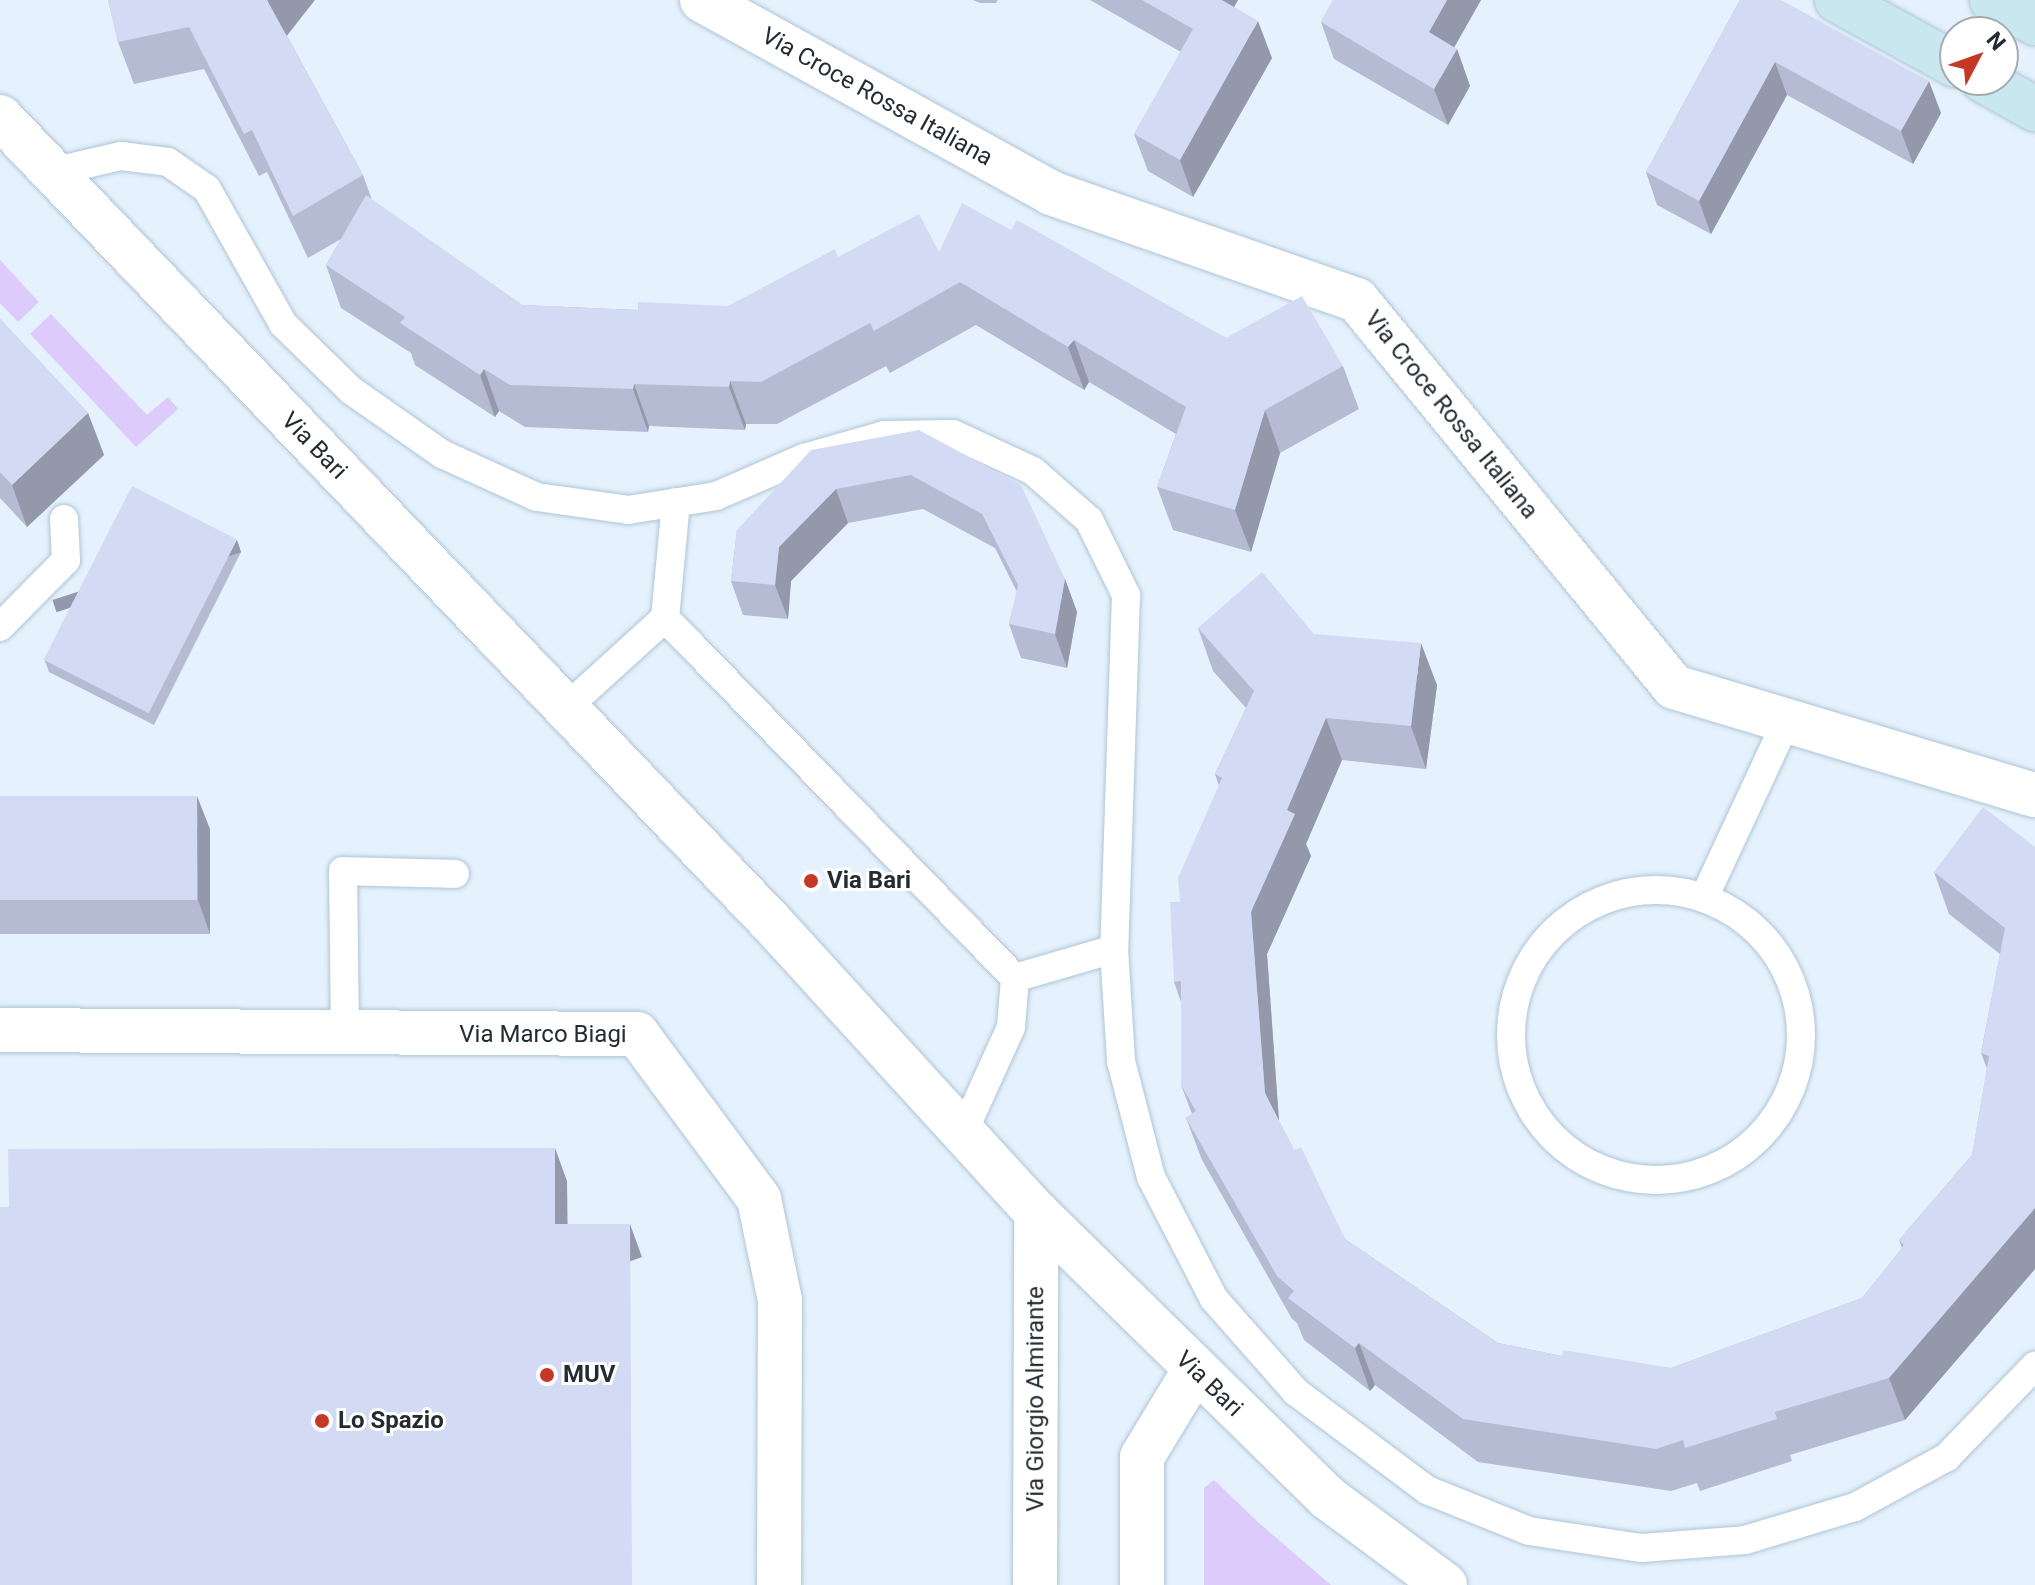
<!DOCTYPE html>
<html>
<head>
<meta charset="utf-8">
<style>
	body { margin:0 }
	#map { position:relative; width:2035px; height:1585px; overflow:hidden; background:#e5f2fd; font-family:Roboto,sans-serif }
	div>[style] { position:absolute }
	.green>* { inset:0; background:#dccbfb }
	.roads { filter:drop-shadow(0 0 2px #b0c5d6) drop-shadow(0 0 2px #b0c5d6) }
	.lane>* { height:28px; margin:-14px; padding:0 14px; transform-origin:14px; border-radius:14px; background:#fff }
	.lane>.ring { margin:-14px; padding:0; box-sizing:content-box; background:none; border:28px solid #fff; border-radius:50% }
	.street>* { height:44px; margin:-22px; padding:0 22px; transform-origin:22px; border-radius:22px; background:#fff }
	.secondary>* { height:44px; margin:-22px; padding:0 22px; transform-origin:22px; border-radius:22px; background:#c8e7ee }
	.wall>* { inset:0; background:#b5bbd2 }
	.shaded-wall>* { inset:0; background:#9399ab; transform-origin:0 0 }
	.building>* { inset:0; background:#d2daf4; transform-origin:0 0 }
	.dots>* { width:22px; height:22px; translate:-50% -50%; box-sizing:border-box; border:4px solid #fff; border-radius:50% }
	span { translate:-50% -50%; white-space:nowrap; text-align:center; line-height:1.15; -webkit-text-stroke:6px #fff; paint-order:stroke }
	.street-label { font-size:24px; color:#242c32 }
	.poi-label { font-size:24px; color:#242c32; font-weight:700 }
	.left { translate:0 -50%; text-align:left }
	.north { position:absolute; left:1939px; top:16px; width:80px; height:80px; box-sizing:border-box; background:#fff; border:2px solid #a7abad; border-radius:50%; rotate:49deg; font-size:22px; font-weight:700; line-height:32px; text-align:center; color:#242c32 }
	.north::after { content:''; display:block; margin:auto; width:28px; height:36px; background:#c53828; clip-path:polygon(50% 0,100% 100%,50% 72%,0 100%) }
</style>
</head>
<body>
<div id="map">
	<div class="green">
		<div style="clip-path:polygon(0 260px,39px 302px,18px 322px,0 303px)"></div>
		<div style="clip-path:polygon(51px 314px,147px 415px,168px 397px,178px 409px,136px 447px,30px 334px)"></div>
		<div style="clip-path:polygon(1214px 1480px,1259px 1523px,1331px 1585px,1204px 1585px,1204px 1488px)"></div>
	</div>
	<div class="roads">
		<div class="lane">
			<div style="left:52px;top:172px;width:71px;rotate:-13.1deg"></div>
			<div style="left:121px;top:156px;width:47px;rotate:7.3deg"></div>
			<div style="left:168px;top:162px;width:47px;rotate:34.7deg"></div>
			<div style="left:207px;top:189px;width:155px;rotate:60.6deg"></div>
			<div style="left:283px;top:324px;width:96px;rotate:44.2deg"></div>
			<div style="left:352px;top:391px;width:110px;rotate:35deg"></div>
			<div style="left:442px;top:454px;width:104px;rotate:24.4deg"></div>
			<div style="left:537px;top:497px;width:92px;rotate:8.1deg"></div>
			<div style="left:628px;top:510px;width:89px;rotate:-9deg"></div>
			<div style="left:716px;top:496px;width:96px;rotate:-23.4deg"></div>
			<div style="left:804px;top:458px;width:83px;rotate:-16deg"></div>
			<div style="left:884px;top:435px;width:69px;rotate:-0.8deg"></div>
			<div style="left:953px;top:434px;width:88px;rotate:24.8deg"></div>
			<div style="left:1033px;top:471px;width:74px;rotate:41.2deg"></div>
			<div style="left:1089px;top:520px;width:84px;rotate:63.7deg"></div>
			<div style="left:1126px;top:595px;width:354px;rotate:91.9deg"></div>
			<div style="left:1114px;top:949px;width:112px;rotate:86.4deg"></div>
			<div style="left:1121px;top:1061px;width:120px;rotate:75.5deg"></div>
			<div style="left:1151px;top:1177px;width:137px;rotate:62.7deg"></div>
			<div style="left:1214px;top:1299px;width:124px;rotate:48.6deg"></div>
			<div style="left:1296px;top:1392px;width:164px;rotate:36.8deg"></div>
			<div style="left:1427px;top:1490px;width:110px;rotate:21.9deg"></div>
			<div style="left:1529px;top:1531px;width:114px;rotate:8.6deg"></div>
			<div style="left:1642px;top:1548px;width:103px;rotate:-4.4deg"></div>
			<div style="left:1745px;top:1540px;width:115px;rotate:-16.7deg"></div>
			<div style="left:1855px;top:1507px;width:105px;rotate:-28.5deg"></div>
			<div style="left:1947px;top:1457px;width:127px;rotate:-46deg"></div>
			<div style="left:676px;top:502px;width:117px;rotate:95.4deg"></div>
			<div style="left:665px;top:618px;width:502px;rotate:45.81deg"></div>
			<div style="left:1015px;top:978px;width:103px;rotate:-16.3deg"></div>
			<div style="left:0;top:627px;width:94px;rotate:-45.4deg"></div>
			<div style="left:66px;top:560px;width:41px;rotate:-92.8deg"></div>
			<div style="left:566px;top:708px;width:134px;rotate:-42.3deg"></div>
			<div class="ring" style="left:1511px;top:890px;width:262px;height:262px"></div>
			<div style="left:1704px;top:898px;width:196px;rotate:-65deg"></div>
			<div style="left:345px;top:1033px;width:162px;rotate:-90.7deg"></div>
			<div style="left:343px;top:871px;width:112px;rotate:1.5deg"></div>
			<div style="left:963px;top:1133px;width:116px;rotate:-65.6deg"></div>
			<div style="left:1011px;top:1027px;width:49px;rotate:-85.3deg"></div>
		</div>
		<div class="street">
			<div style="left:702px;top:0;width:399px;rotate:28.9deg"></div>
			<div style="left:1051px;top:193px;width:324px;rotate:19.3deg"></div>
			<div style="left:1357px;top:300px;width:500px;rotate:50.68deg"></div>
			<div style="left:1674px;top:687px;width:377px;rotate:16.7deg"></div>
			<div style="left:0;top:117px;width:1113px;rotate:46.24deg"></div>
			<div style="left:770px;top:921px;width:394px;rotate:47.6deg"></div>
			<div style="left:1036px;top:1212px;width:409px;rotate:44.4deg"></div>
			<div style="left:1328px;top:1498px;width:146px;rotate:36.6deg"></div>
			<div style="left:0;top:1030px;width:637px;rotate:0.36deg"></div>
			<div style="left:637px;top:1034px;width:205px;rotate:53.5deg"></div>
			<div style="left:759px;top:1199px;width:103px;rotate:78.3deg"></div>
			<div style="left:780px;top:1300px;width:285px;rotate:90.2deg"></div>
			<div style="left:1035px;top:1585px;width:373px;rotate:-89.8deg"></div>
			<div style="left:1142px;top:1585px;width:128px;rotate:-90deg"></div>
			<div style="left:1142px;top:1457px;width:100px;rotate:-58.8deg"></div>
		</div>
		<div class="secondary">
			<div style="left:1837px;top:0;width:135px;rotate:28.8deg"></div>
			<div style="left:1992px;top:0;width:49px;rotate:28.1deg"></div>
			<div style="left:1983px;top:80px;width:60px;rotate:29.1deg"></div>
		</div>
	</div>
	<div class="wall">
		<div style="clip-path:polygon(108px 0,287px 36px,363px 175px,372px 200px,522px 305px,638px 310px,728px 306px,838px 257px,939px 252px,1011px 230px,1226px 338px,1343px 366px,1359px 409px,1280px 453px,1251px 552px,1173px 530px,1157px 487px,1176px 434px,1089px 382px,1084px 390px,976px 325px,890px 373px,886px 366px,777px 424px,746px 424px,745px 430px,649px 426px,648px 432px,525px 427px,499px 411px,495px 417px,415px 365px,411px 353px,341px 308px,326px 265px,341px 239px,308px 258px,267px 172px,259px 176px,204px 69px,134px 84px,118px 42px)"></div>
		<div style="clip-path:polygon(973px 0,998px 0,996px 3px,980px 3px)"></div>
		<div style="clip-path:polygon(1090px 0,1238px 0,1234px 7px,1272px 58px,1193px 197px,1148px 171px,1134px 134px,1181px 52px)"></div>
		<div style="clip-path:polygon(1333px 0,1481px 0,1454px 47px,1457px 49px,1470px 86px,1448px 125px,1334px 59px,1321px 22px)"></div>
		<div style="clip-path:polygon(1740px 0,1941px 113px,1913px 164px,1787px 95px,1711px 234px,1657px 205px,1646px 172px)"></div>
		<div style="clip-path:polygon(0 319px,88px 413px,104px 455px,27px 527px,0 498px)"></div>
		<div style="clip-path:polygon(919px 430px,1065px 579px,1077px 612px,1067px 668px,1021px 658px,1009px 624px,1017px 592px,995px 548px,923px 509px,848px 523px,791px 581px,788px 619px,743px 615px,731px 581px,737px 530px)"></div>
		<div style="clip-path:polygon(237px 540px,241px 552px,154px 725px,49px 672px,45px 661px)"></div>
		<div style="clip-path:polygon(1198px 628px,1314px 634px,1437px 685px,1426px 769px,1342px 760px,1306px 844px,1311px 856px,1267px 954px,1279px 1121px,1294px 1150px,1345px 1239px,1498px 1343px,1562px 1356px,1671px 1368px,1862px 1298px,1902px 1248px,1899px 1240px,1972px 1155px,1987px 1069px,1981px 1053px,2000px 954px,1949px 914px,1934px 872px,2035px 847px,2035px 1269px,1905px 1420px,1790px 1455px,1792px 1461px,1700px 1491px,1697px 1483px,1671px 1491px,1478px 1462px,1375px 1385px,1370px 1391px,1304px 1340px,1297px 1323px,1292px 1319px,1202px 1160px,1186px 1118px,1192px 1114px,1181px 1085px,1181px 1002px,1174px 982px,1180px 902px,1219px 786px,1215px 774px,1246px 708px,1213px 671px)"></div>
		<div style="clip-path:polygon(0 796px,210px 829px,210px 934px,0 934px)"></div>
	</div>
	<div class="shaded-wall">
		<div style="clip-path:polygon(267px 0,315px 0,282px 42px)"></div>
		<div style="clip-path:polygon(1211px 0,1238px 0,1221px 29px)"></div>
		<div style="clip-path:polygon(1447px 0,1481px 0,1442px 69px,1429px 32px)"></div>
		<div style="clip-path:polygon(1258px 21px,1272px 58px,1193px 197px,1180px 160px)"></div>
		<div style="clip-path:polygon(1457px 49px,1470px 86px,1448px 125px,1434px 89px)"></div>
		<div style="clip-path:polygon(1775px 62px,1787px 95px,1711px 234px,1699px 201px)"></div>
		<div style="clip-path:polygon(1929px 81px,1941px 113px,1913px 164px,1901px 131px)"></div>
		<div style="clip-path:polygon(1074px 340px,1089px 382px,1084px 390px,1068px 347px)"></div>
		<div style="clip-path:polygon(484px 369px,499px 411px,495px 417px,480px 375px)"></div>
		<div style="clip-path:polygon(730px 381px,746px 424px,745px 430px,729px 387px)"></div>
		<div style="clip-path:polygon(634px 384px,649px 426px,648px 432px,633px 389px)"></div>
		<div style="clip-path:polygon(1265px 410px,1280px 453px,1251px 552px,1235px 510px)"></div>
		<div style="clip-path:polygon(88px 413px,104px 455px,27px 527px,12px 485px)"></div>
		<div style="clip-path:polygon(836px 489px,848px 523px,791px 581px,788px 619px,775px 585px,779px 547px)"></div>
		<div style="left:237px;top:540px;width:13px;height:194px;rotate:72deg"></div>
		<div style="clip-path:polygon(1065px 579px,1077px 612px,1067px 668px,1055px 634px)"></div>
		<div style="clip-path:polygon(1421px 643px,1437px 685px,1426px 769px,1411px 726px)"></div>
		<div style="clip-path:polygon(1326px 718px,1342px 760px,1306px 844px,1311px 856px,1267px 954px,1280px 1135px,1265px 1093px,1251px 912px,1287px 810px)"></div>
		<div style="clip-path:polygon(197px 796px,210px 829px,210px 934px,198px 900px)"></div>
		<div style="clip-path:polygon(555px 1148px,567px 1181px,568px 1257px,555px 1224px)"></div>
		<div style="clip-path:polygon(2035px 1208px,2035px 1269px,1905px 1420px,1889px 1378px)"></div>
		<div style="left:630px;top:1224px;width:35px;height:361px;rotate:70deg"></div>
		<div style="clip-path:polygon(1359px 1343px,1375px 1385px,1370px 1391px,1355px 1348px)"></div>
	</div>
	<div class="building">
		<div style="clip-path:polygon(108px 0,267px 0,363px 175px,293px 216px,252px 130px,244px 134px,189px 27px,118px 42px)"></div>
		<div style="clip-path:polygon(1142px 0,1222px 0,1258px 21px,1180px 160px,1134px 134px,1193px 29px)"></div>
		<div style="clip-path:polygon(1333px 0,1447px 0,1429px 32px,1457px 49px,1434px 89px,1321px 22px)"></div>
		<div style="clip-path:polygon(1740px 0,1781px 0,1929px 81px,1901px 131px,1775px 62px,1699px 201px,1646px 172px)"></div>
		<div style="clip-path:polygon(366px 195px,522px 305px,638px 310px,638px 302px,728px 306px,835px 249px,838px 257px,919px 214px,939px 252px,962px 203px,1011px 230px,1017px 220px,1226px 338px,1302px 296px,1343px 366px,1265px 410px,1235px 510px,1157px 487px,1186px 407px,1074px 340px,1068px 347px,960px 282px,874px 331px,870px 323px,761px 382px,730px 381px,729px 387px,634px 384px,633px 389px,510px 385px,484px 369px,480px 375px,400px 323px,405px 317px,326px 265px)"></div>
		<div style="clip-path:polygon(0 319px,88px 413px,12px 485px,0 472px)"></div>
		<div style="clip-path:polygon(919px 430px,1021px 485px,1065px 579px,1055px 634px,1009px 624px,1018px 585px,982px 514px,911px 475px,836px 489px,779px 547px,775px 585px,731px 581px,737px 530px,811px 450px)"></div>
		<div style="left:132px;top:486px;width:118px;height:195px;rotate:27deg"></div>
		<div style="clip-path:polygon(1262px 572px,1314px 634px,1421px 643px,1411px 726px,1326px 718px,1287px 810px,1295px 814px,1251px 912px,1265px 1093px,1294px 1150px,1301px 1147px,1345px 1239px,1498px 1343px,1562px 1356px,1563px 1350px,1671px 1368px,1862px 1298px,1904px 1245px,1899px 1240px,1972px 1155px,1989px 1056px,1981px 1053px,2005px 928px,1934px 872px,1983px 807px,2035px 847px,2035px 1208px,1889px 1378px,1775px 1412px,1777px 1419px,1685px 1448px,1683px 1440px,1656px 1449px,1463px 1419px,1359px 1343px,1355px 1348px,1288px 1298px,1294px 1291px,1277px 1276px,1186px 1118px,1196px 1111px,1181px 1085px,1181px 981px,1174px 982px,1170px 902px,1180px 902px,1178px 878px,1222px 778px,1215px 774px,1254px 691px,1198px 628px)"></div>
		<div style="left:0;top:796px;width:197px;height:104px"></div>
		<div style="clip-path:polygon(555px 1148px,555px 1224px,630px 1224px,632px 1585px,0 1585px,0 1207px,9px 1207px,8px 1149px)"></div>
	</div>
	<div class="dots">
		<div style="left:811px;top:881px;background:#c53828"></div>
		<div style="left:547px;top:1375px;background:#c53828"></div>
		<div style="left:322px;top:1421px;background:#c53828"></div>
	</div>
	<div class="street-label">
		<span style="left:877px;top:97px;rotate:29deg">Via Croce Rossa Italiana</span>
		<span style="left:1451px;top:415px;rotate:51deg">Via Croce Rossa Italiana</span>
		<span style="left:314px;top:446px;rotate:46deg">Via Bari</span>
		<span style="left:543px;top:1035px">Via Marco Biagi</span>
		<span style="left:1209px;top:1384px;rotate:44deg">Via Bari</span>
		<span style="left:1036px;top:1399px;rotate:-90deg">Via Giorgio Almirante</span>
	</div>
	<div class="poi-label">
		<span class="left" style="left:827px;top:881px">Via Bari</span>
		<span class="left" style="left:563px;top:1375px">MUV</span>
		<span class="left" style="left:338px;top:1421px">Lo Spazio</span>
	</div>
	<div class="north">N</div>
</div>
</body>
</html>
